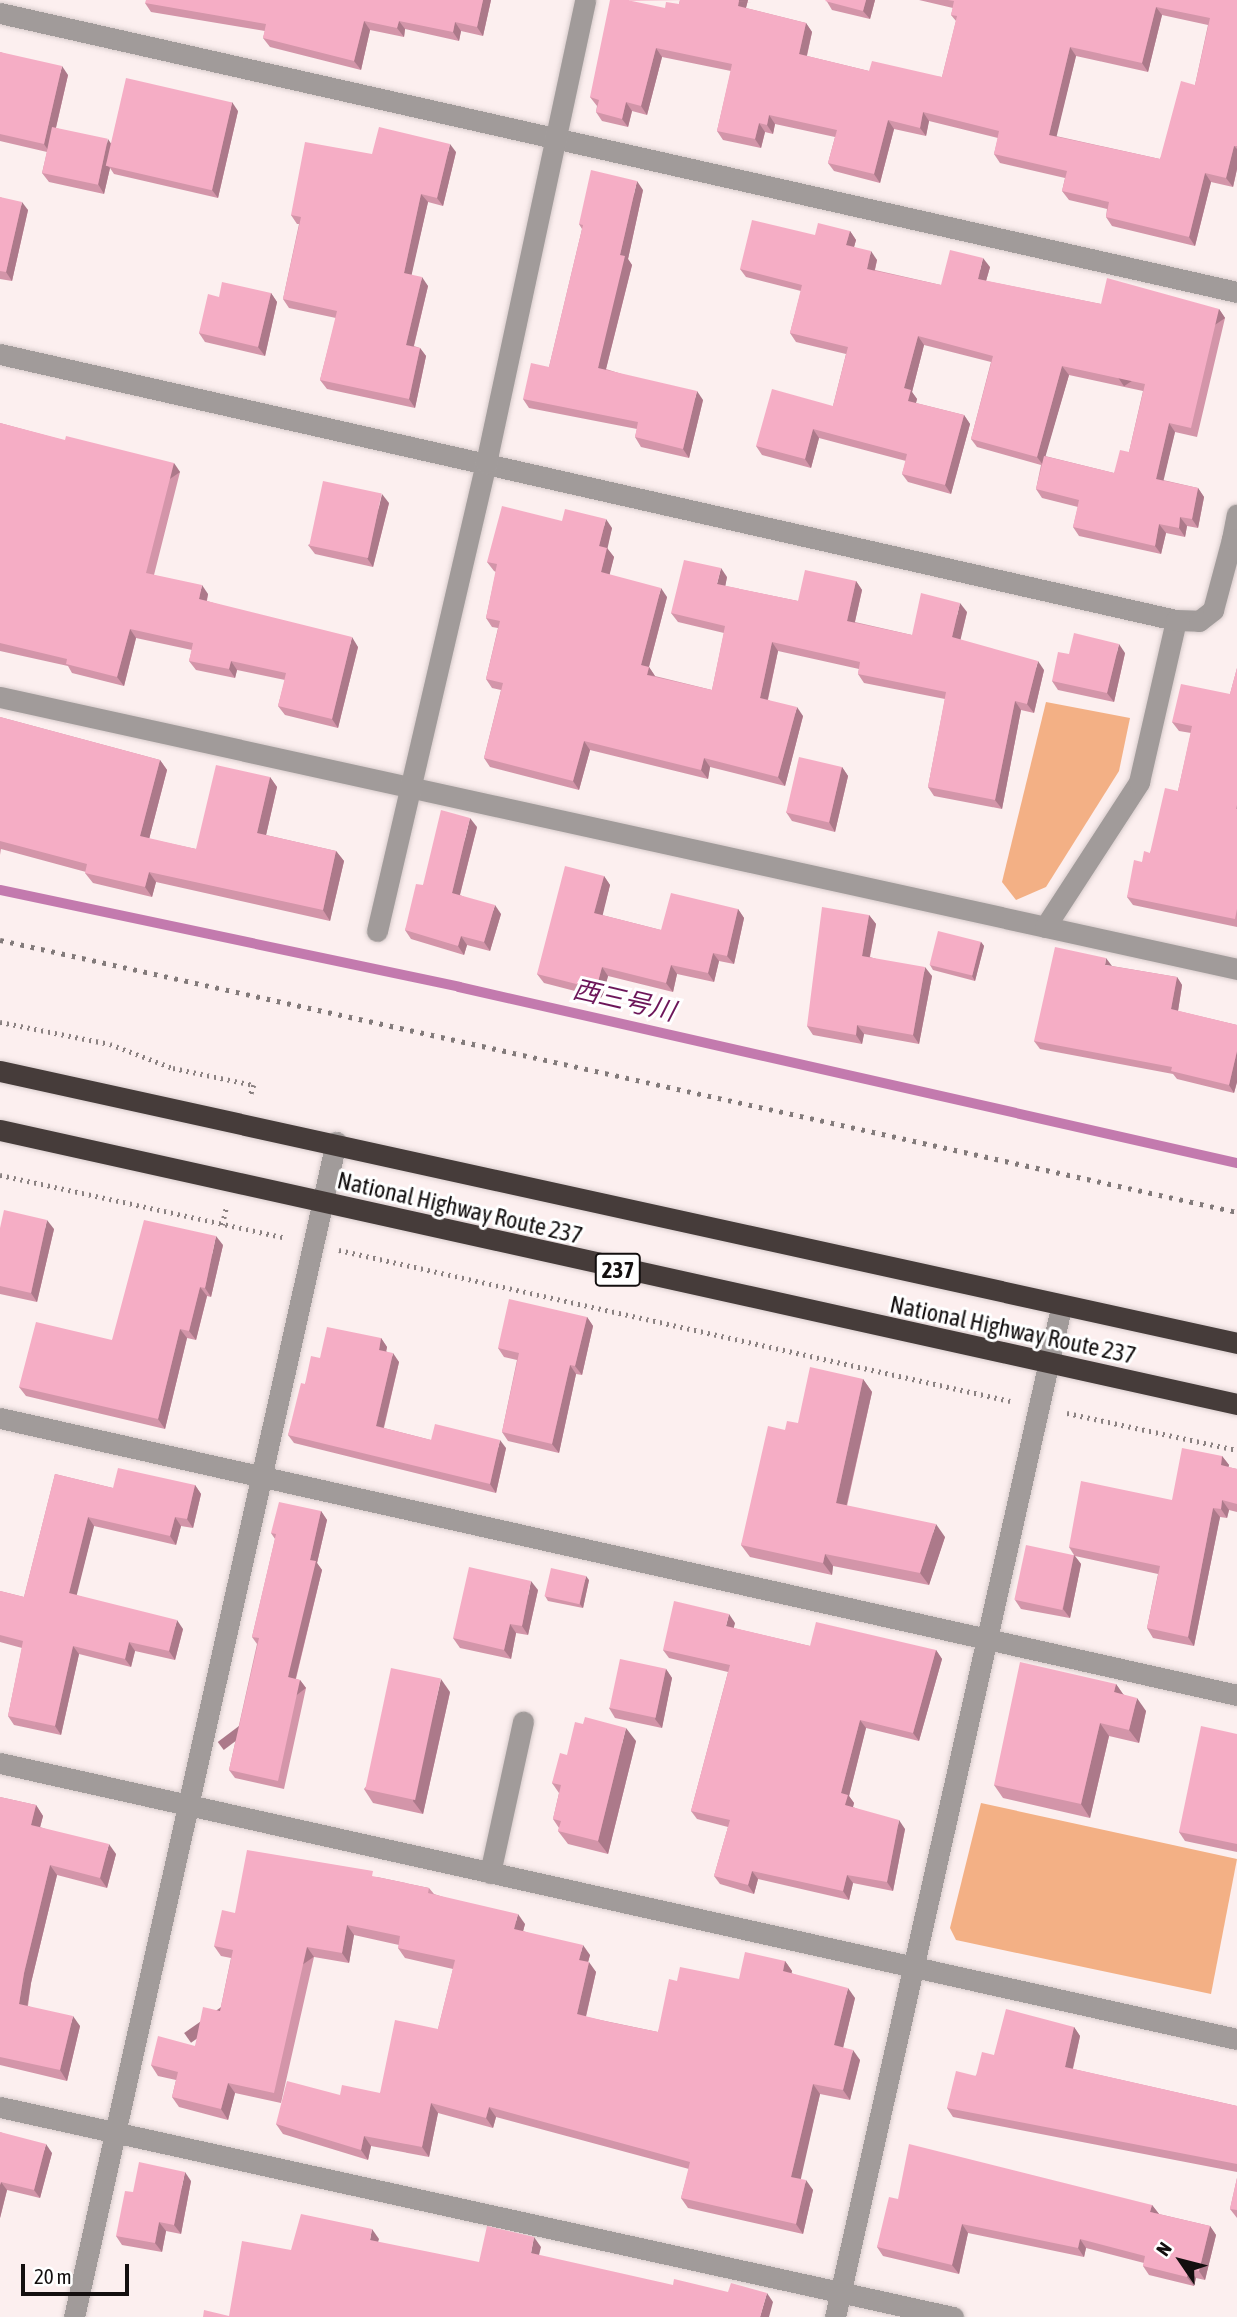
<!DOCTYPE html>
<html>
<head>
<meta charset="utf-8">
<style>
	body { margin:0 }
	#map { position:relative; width:1237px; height:2317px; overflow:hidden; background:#fcefef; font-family:"Asap Condensed","Noto Sans JP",sans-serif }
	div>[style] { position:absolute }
	.green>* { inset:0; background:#f3b085 }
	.stream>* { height:10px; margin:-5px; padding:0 5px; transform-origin:5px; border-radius:5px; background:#c37aae }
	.path>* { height:4.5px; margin-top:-2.25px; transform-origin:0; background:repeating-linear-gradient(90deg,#8b8282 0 2px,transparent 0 7px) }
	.roads { filter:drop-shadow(0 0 2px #d7cbcb) drop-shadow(0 0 2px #d7cbcb) }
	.lane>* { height:21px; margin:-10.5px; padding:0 10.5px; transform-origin:10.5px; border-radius:10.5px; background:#a19b9a }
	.street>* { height:21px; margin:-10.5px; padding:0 10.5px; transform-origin:10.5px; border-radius:10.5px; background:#a19b9a }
	.highway>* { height:21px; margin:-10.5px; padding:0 10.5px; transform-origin:10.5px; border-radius:10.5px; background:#463c3a }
	.rail>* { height:5px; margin-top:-2.5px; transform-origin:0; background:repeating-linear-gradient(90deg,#827a7a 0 3.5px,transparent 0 10.5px) }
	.wall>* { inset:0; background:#d395a9 }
	.shaded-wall>* { inset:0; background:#ac798a; transform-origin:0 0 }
	.building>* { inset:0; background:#f5adc5; transform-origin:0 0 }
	span { translate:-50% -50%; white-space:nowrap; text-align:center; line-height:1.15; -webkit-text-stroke:6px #fff; paint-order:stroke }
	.shield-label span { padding:2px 5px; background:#fff; border:2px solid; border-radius:5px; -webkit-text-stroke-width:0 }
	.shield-label { font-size:23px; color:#130f0f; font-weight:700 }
	.street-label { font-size:24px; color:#130f0f }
	.water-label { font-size:26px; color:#6c1559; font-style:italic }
	.north { position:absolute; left:1146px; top:2226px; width:70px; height:70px; -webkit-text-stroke:5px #fff; paint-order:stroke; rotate:305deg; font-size:19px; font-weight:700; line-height:28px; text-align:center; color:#130f0f }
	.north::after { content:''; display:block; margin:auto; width:24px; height:32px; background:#130f0f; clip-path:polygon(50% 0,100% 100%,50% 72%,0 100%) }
	.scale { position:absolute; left:21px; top:2264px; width:108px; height:32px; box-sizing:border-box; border:4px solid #130f0f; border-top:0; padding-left:9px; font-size:21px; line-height:24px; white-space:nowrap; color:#130f0f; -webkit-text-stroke:5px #fff; paint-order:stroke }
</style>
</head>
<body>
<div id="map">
	<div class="green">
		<div style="clip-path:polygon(1046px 702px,1130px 718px,1119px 771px,1046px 887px,1016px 900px,1002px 882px)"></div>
		<div style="clip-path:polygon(981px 1803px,1237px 1859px,1211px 1994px,956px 1940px,950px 1928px)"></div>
	</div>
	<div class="stream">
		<div style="left:0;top:890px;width:469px;rotate:11.9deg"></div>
		<div style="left:459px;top:987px;width:798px;rotate:12.75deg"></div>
	</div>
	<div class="path">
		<div style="left:0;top:1022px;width:112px;rotate:11.3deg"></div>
		<div style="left:110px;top:1044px;width:67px;rotate:20.9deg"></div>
		<div style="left:173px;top:1068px;width:83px;rotate:11.9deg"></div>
		<div style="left:254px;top:1085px;width:13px;rotate:108deg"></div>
		<div style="left:0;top:1175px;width:293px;rotate:12.4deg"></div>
		<div style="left:222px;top:1225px;width:17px;rotate:-77deg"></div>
		<div style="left:339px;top:1250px;width:688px;rotate:12.68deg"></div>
		<div style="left:1067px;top:1413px;width:174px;rotate:12.3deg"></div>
	</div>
	<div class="roads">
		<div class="lane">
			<div style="left:490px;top:1873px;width:155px;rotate:-77.7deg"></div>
		</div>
		<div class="street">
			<div style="left:0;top:13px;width:1268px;rotate:12.71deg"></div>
			<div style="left:0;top:354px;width:1206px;rotate:12.75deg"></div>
			<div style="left:1232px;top:539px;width:25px;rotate:-79deg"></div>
			<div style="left:0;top:697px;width:1267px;rotate:12.4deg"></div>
			<div style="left:1045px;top:927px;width:173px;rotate:-57deg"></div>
			<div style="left:1139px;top:782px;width:166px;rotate:-77.1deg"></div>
			<div style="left:1176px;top:620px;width:23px;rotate:2deg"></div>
			<div style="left:1199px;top:621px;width:18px;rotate:-38deg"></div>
			<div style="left:1213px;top:610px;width:73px;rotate:-75deg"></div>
			<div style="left:1232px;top:539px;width:5px;rotate:22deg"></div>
			<div style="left:377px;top:931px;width:481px;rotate:-76.9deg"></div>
			<div style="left:486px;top:463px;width:473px;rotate:-77.9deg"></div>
			<div style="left:0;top:1418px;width:1268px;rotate:12.62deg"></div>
			<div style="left:0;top:1763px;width:1267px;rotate:12.58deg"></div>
			<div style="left:0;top:2107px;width:976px;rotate:12.43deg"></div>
			<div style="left:74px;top:2317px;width:1204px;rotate:-77.43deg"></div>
			<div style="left:835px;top:2317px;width:1034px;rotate:-77.38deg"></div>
		</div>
		<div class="highway">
			<div style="left:0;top:1071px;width:1267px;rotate:12.4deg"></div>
			<div style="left:0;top:1130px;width:1267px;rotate:12.49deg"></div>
		</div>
	</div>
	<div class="rail">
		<div style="left:0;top:940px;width:1267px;rotate:12.4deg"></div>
	</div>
	<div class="wall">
		<div style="clip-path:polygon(491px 0,483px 36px,461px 31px,459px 41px,405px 29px,404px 37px,370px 30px,361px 70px,270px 47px,263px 38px,265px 31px,151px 12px,145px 3px)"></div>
		<div style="clip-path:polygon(evenodd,680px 0,748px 0,746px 8px,806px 23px,812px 32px,807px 56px,869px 71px,942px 77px,956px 21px,951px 15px,953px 8px,919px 0,1237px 0,1237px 169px,1233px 187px,1211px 182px,1195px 246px,1112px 226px,1106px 217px,1107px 209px,1069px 200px,1062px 191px,1065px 178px,1000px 163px,994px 154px,998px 138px,929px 121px,926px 136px,894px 129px,880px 183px,834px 171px,828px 163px,835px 137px,775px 124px,773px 134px,765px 132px,761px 148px,723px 140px,717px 131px,731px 71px,662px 57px,647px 115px,632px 111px,628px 127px,602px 121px,596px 112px,597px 106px,590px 97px,665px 8px,679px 4px,680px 0,1162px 15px,1208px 25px,1195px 85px,1160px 159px,1056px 136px,1076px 56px,1148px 72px,1162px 15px)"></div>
		<div style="clip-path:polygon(826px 0,875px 0,870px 19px,832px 10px)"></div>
		<div style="clip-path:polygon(0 52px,68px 75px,56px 128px,112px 145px,238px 111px,218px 198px,114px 174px,110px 168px,104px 194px,49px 182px,42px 173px,47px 152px,0 141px)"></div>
		<div style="clip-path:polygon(456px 152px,443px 206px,428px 202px,411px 275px,428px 286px,414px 346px,420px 348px,426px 356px,415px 408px,327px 389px,320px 380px,336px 318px,289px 308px,283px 299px,299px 224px,297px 224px,291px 215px,372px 154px)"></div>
		<div style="clip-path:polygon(643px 190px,628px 259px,632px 265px,606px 369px,703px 400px,689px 458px,641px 447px,635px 437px,637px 429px,529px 408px,523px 399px,549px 367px,582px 229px,579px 224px)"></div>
		<div style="clip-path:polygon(0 197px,28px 210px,12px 281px,0 279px)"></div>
		<div style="clip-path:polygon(evenodd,850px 231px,856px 240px,854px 247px,877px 260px,875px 270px,941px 285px,990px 267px,986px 281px,1101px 304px,1219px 309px,1225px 318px,1197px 437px,1175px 432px,1163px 480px,1198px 488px,1204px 497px,1198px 528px,1187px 526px,1185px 537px,1166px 533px,1161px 554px,1079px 536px,1073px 527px,1078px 507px,1042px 498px,1036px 489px,1041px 465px,977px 447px,971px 439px,991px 362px,924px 345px,912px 392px,917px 399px,916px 403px,964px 415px,970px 424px,951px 494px,908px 482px,902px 474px,906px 461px,819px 438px,811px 468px,762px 455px,756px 446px,833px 406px,846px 354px,796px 342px,790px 333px,801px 291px,746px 277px,740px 269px,815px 235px,850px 231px,1069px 375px,1143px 391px,1129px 452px,1114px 473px,1045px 456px,1069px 375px)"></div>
		<div style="clip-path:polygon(271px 293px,277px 302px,265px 356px,205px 342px,199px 333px,219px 297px)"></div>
		<div style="clip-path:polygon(0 423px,180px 472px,154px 575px,208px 594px,207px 601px,358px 647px,338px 728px,285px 715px,278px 706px,285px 680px,237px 670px,235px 678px,196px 670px,189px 661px,192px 650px,136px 638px,124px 686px,72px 673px,68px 666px,0 651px)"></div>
		<div style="clip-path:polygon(389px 503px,373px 567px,315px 554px,308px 545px)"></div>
		<div style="clip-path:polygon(562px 521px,612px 528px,607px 548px,614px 557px,609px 575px,667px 597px,649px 667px,655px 676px,712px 690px,724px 633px,678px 622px,671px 613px,727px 577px,725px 586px,798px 601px,856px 581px,862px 590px,855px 622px,912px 635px,967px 612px,960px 640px,1044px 670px,1034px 713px,1021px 710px,1002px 809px,934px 796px,928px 787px,945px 699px,864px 683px,858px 674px,859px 669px,778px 651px,768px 700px,803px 716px,785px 786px,710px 767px,708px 779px,590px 750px,579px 790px,490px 767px,484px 758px,501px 690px,492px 688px,486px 679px,498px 628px,492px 627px,486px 618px,496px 572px,494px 571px,487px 562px)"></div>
		<div style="clip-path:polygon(1125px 653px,1114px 702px,1058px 690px,1052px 681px,1069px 654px)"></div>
		<div style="clip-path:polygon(1237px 668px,1237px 927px,1133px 905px,1127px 897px,1142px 862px,1150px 853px,1178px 791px,1191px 733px,1179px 731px,1172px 722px,1230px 694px)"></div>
		<div style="clip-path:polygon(0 717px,160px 760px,167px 770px,149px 839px,196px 849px,270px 777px,277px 787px,266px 835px,336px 851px,344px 861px,330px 921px,156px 882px,152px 897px,93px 883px,85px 873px,86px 872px,1px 849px,0 855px)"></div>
		<div style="clip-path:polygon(842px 767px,848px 776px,835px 832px,792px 821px,786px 812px)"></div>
		<div style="clip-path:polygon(477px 827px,460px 895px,501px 914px,490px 951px,467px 945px,464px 955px,411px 939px,405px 930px,423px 885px)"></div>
		<div style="clip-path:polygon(604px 876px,610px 885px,602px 915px,661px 930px,738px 909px,744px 918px,734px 964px,719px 961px,714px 982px,677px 974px,673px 992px,608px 976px,602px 998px,544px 983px,537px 974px)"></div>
		<div style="clip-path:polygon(869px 915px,876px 924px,870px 957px,932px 976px,919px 1044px,864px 1034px,862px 1044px,813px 1035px,807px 1026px)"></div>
		<div style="clip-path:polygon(981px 942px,984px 946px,975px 981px,933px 970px,930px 965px)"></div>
		<div style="clip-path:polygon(1112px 966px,1177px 977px,1182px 985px,1178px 1011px,1237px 1025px,1237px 1082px,1234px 1093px,1177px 1079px,1173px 1074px,1040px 1049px,1034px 1041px)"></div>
		<div style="clip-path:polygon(0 1228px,54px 1229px,37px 1302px,0 1294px)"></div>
		<div style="clip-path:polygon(223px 1245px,211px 1297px,207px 1296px,196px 1340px,187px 1338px,165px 1429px,26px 1396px,19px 1387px,112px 1340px)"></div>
		<div style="clip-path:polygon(587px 1317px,593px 1326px,582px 1375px,576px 1374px,559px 1453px,508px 1441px,502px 1432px,517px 1360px,504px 1357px,498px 1348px)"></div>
		<div style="clip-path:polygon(381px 1338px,387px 1347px,386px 1351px,399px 1362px,384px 1428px,431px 1440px,506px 1448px,496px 1493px,294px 1443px,288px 1435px,305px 1384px,320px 1358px)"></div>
		<div style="clip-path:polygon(863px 1379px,872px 1392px,847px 1506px,945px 1537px,929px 1585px,833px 1566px,832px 1575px,750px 1557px,741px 1545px,785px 1430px,798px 1423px)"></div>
		<div style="clip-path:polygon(1222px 1456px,1229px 1465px,1228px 1467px,1237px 1469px,1237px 1512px,1229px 1510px,1227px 1518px,1220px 1517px,1194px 1646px,1153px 1638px,1147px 1628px,1158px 1574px,1075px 1556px,1081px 1564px,1070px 1618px,1021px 1609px,1015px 1600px,1074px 1555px,1069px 1547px,1172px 1500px)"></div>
		<div style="clip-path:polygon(55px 1474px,113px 1488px,195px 1485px,201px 1494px,193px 1528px,181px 1526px,176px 1545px,94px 1526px,76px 1595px,183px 1629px,175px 1660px,135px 1651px,131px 1667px,79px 1654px,61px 1735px,14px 1725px,8px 1716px,22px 1648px,0 1642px,0 1591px,24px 1597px)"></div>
		<div style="clip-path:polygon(321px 1511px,327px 1520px,317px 1563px,322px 1570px,296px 1679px,300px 1680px,306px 1688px,284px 1789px,235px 1778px,229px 1770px,257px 1644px,252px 1637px,275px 1539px,271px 1533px)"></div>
		<div style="clip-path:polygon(589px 1580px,583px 1608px,548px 1601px,545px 1596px)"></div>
		<div style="clip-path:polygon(538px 1590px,528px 1635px,516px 1633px,511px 1659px,460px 1648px,453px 1638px)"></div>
		<div style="clip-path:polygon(735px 1623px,733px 1628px,810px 1646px,936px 1650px,942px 1659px,919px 1741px,866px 1728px,849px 1796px,854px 1803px,853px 1807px,905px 1829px,893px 1891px,853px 1883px,849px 1900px,758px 1879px,754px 1894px,720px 1884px,714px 1876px,728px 1827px,697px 1819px,691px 1811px,728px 1672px,669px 1658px,663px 1650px)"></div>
		<div style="clip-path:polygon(666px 1669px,672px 1678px,662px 1728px,615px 1718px,609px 1708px)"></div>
		<div style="clip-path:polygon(1116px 1684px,1123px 1694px,1146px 1711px,1139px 1743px,1109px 1736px,1090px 1818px,1003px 1798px,994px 1785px)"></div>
		<div style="clip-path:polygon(450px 1692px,423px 1814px,373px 1803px,364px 1789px)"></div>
		<div style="clip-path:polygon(1237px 1734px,1237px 1852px,1185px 1841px,1179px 1832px)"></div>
		<div style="clip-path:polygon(636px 1741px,608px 1854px,568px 1844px,558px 1831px,559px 1828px,553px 1819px,559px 1793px,552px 1783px,567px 1755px)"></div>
		<div style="clip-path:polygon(0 1797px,36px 1805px,43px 1816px,40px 1827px,116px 1854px,107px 1888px,57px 1875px,31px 1983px,28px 2006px,80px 2026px,67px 2081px,0 2065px)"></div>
		<div style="clip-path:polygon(377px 1877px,429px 1888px,434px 1894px,525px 1924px,523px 1931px,590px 1955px,588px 1962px,596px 1972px,586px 2017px,658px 2032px,677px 1981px,739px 1979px,785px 1961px,792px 1971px,791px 1973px,855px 1998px,843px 2048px,860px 2060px,850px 2100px,820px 2094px,800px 2179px,813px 2190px,803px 2234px,688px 2208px,681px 2198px,689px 2169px,496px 2117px,493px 2128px,438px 2113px,429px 2157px,371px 2146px,368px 2160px,283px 2134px,276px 2124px,340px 2095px,380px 2093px,438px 2029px,453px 1969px,405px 1958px,398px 1948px,399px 1945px,354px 1935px,349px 1963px,314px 1957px,281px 2103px,235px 2093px,228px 2120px,179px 2107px,172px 2097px,176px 2080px,158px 2076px,151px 2065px,195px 2046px,220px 2011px,231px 1958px,221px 1956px,214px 1946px)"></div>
		<div style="clip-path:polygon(1074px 2027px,1080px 2036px,1073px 2069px,1237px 2106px,1237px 2172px,953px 2117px,947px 2108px,994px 2055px)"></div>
		<div style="clip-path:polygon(0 2132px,52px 2153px,40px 2198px,7px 2190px,0 2218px)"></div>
		<div style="clip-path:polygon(1237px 2178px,1237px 2218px,1230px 2209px)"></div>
		<div style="clip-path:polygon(191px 2181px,181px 2234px,166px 2231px,162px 2252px,122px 2245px,116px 2236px)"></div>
		<div style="clip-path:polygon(898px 2199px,1152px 2205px,1159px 2214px,1210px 2226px,1216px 2235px,1205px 2280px,1196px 2278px,1194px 2286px,1149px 2275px,1143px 2266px,1144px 2263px,1086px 2248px,1084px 2257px,968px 2233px,959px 2274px,883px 2256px,877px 2247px)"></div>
	</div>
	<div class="shaded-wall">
		<div style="clip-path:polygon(483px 0,491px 0,483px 36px,477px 27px)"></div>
		<div style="clip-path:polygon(739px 0,748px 0,744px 15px,738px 6px)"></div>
		<div style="clip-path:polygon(866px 0,875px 0,870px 19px,863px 11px)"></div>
		<div style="clip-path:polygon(1156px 7px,1162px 15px,1148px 72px,1142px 63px)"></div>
		<div style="clip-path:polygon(364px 21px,370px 30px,361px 70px,354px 61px)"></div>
		<div style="clip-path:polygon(399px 21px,405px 29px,404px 37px,397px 28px)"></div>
		<div style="clip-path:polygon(455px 22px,461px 31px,459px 41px,453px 32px)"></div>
		<div style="clip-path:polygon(806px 23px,812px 32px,805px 63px,799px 54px)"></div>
		<div style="clip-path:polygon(1070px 47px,1076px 56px,1055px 143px,1049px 135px)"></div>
		<div style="clip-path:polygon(656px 48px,662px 57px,647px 115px,641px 106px)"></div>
		<div style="clip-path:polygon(62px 66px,68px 75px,50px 153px,44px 144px)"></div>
		<div style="clip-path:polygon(232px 102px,238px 111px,218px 198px,212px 190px)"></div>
		<div style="clip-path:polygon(626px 102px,632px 111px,628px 127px,622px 119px)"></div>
		<div style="clip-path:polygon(923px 112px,929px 121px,926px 136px,920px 128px)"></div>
		<div style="clip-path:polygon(769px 115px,775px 124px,773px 134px,767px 125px)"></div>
		<div style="clip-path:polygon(888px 120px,894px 129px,880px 183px,874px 174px)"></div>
		<div style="clip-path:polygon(759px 123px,765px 132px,761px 148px,755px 139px)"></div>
		<div style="clip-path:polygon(108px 139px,114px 148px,108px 166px,110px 168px,104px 194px,98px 184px)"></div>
		<div style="clip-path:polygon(450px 144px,456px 152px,443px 206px,437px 198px)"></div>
		<div style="clip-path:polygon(1234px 146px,1237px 149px,1237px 169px,1233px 187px,1226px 178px)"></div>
		<div style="clip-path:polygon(1205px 173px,1211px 182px,1195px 246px,1189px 237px)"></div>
		<div style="clip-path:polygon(637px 181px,643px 190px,628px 259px,632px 265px,604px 377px,598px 368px,620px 255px)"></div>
		<div style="clip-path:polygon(421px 194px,428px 202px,410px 282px,404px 273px)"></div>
		<div style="clip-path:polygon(22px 202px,28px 210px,12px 281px,6px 272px)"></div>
		<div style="clip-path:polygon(850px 231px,856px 240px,852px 254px,846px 245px)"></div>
		<div style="clip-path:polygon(871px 251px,877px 260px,873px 277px,867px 269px)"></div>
		<div style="clip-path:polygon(983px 258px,990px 267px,984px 288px,978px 279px)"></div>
		<div style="clip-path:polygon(422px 277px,428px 286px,412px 353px,406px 345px)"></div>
		<div style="clip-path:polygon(271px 293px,277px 302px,265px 356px,258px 347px)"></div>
		<div style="left:1219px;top:309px;width:11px;height:122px;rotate:56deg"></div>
		<div style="clip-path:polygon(918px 336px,924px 345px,912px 392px,917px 399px,914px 410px,908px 401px,904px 388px)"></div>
		<div style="clip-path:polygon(420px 348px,426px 356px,415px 408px,409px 399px)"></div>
		<div style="clip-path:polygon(1062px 366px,1069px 375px,1043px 465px,1037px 457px)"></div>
		<div style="clip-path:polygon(697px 391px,703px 400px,689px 458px,683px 449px)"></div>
		<div style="clip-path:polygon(964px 415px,970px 424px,951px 494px,945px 485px)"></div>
		<div style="clip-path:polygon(1169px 423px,1175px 432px,1162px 487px,1156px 479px)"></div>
		<div style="clip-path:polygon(813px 429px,819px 438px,811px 468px,805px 459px)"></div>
		<div style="left:174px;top:463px;width:11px;height:114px;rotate:56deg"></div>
		<div style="clip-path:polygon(1198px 488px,1204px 497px,1198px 528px,1192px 519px)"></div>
		<div style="clip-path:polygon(382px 494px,389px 503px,373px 567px,367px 558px)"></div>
		<div style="clip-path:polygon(1180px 517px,1187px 526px,1185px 537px,1179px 528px)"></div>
		<div style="clip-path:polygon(606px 519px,612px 528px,606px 555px,599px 546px)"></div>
		<div style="clip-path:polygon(1159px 524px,1166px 533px,1161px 554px,1155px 546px)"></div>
		<div style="clip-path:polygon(607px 548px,614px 557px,608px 581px,601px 572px)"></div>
		<div style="clip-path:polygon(721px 568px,727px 577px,724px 593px,717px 584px)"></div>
		<div style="clip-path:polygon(856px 581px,862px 590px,853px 630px,847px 621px)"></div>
		<div style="clip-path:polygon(202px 585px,208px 594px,205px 608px,199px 599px)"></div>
		<div style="clip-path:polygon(661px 588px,667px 597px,647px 674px,641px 665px)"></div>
		<div style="clip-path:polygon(960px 603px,967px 612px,959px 646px,952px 637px)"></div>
		<div style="clip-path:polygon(130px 629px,136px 638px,124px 686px,117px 677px)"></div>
		<div style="clip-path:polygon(352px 637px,358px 647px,338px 728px,332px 719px)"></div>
		<div style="clip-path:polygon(772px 642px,778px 651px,766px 707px,760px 698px)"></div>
		<div style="clip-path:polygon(1119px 644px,1125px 653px,1114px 702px,1107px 693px)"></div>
		<div style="clip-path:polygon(231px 661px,237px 670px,235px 678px,229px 669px)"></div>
		<div style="clip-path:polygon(1038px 661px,1044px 670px,1034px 713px,1027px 704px)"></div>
		<div style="clip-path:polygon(649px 667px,655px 676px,647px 675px)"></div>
		<div style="clip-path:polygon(1015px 701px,1021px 710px,1002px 809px,995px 800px)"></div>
		<div style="clip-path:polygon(797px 707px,803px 716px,785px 786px,778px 777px)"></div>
		<div style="clip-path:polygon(584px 741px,590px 750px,579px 790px,573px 781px)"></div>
		<div style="clip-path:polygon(704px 758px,710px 767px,708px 779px,701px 770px)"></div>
		<div style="clip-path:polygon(160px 760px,167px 770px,147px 847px,140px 836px)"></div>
		<div style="clip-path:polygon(842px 767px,848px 776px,835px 832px,829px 822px)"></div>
		<div style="clip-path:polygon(270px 777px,277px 787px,264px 844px,257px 833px)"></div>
		<div style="clip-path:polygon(470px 818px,477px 827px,458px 902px,452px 893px)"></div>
		<div style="clip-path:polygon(336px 851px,344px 861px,330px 921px,323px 910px)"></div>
		<div style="clip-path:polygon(149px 872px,156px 882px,152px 897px,145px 887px)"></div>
		<div style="clip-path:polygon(604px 876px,610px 885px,601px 922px,594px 913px)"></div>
		<div style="clip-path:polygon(495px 905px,501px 914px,490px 951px,484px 942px)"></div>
		<div style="clip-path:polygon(738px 909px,744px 918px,734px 964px,727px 956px)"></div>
		<div style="clip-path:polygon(869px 915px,876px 924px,868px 965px,862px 956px)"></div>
		<div style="clip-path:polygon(461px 936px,467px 945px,464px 955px,458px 946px)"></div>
		<div style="clip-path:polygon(981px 942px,984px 946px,975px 981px,972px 976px)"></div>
		<div style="clip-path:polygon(713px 953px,719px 961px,714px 982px,708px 973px)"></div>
		<div style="clip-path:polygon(1106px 958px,1112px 966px,1105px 965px)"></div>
		<div style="clip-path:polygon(671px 965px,677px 974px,673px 992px,666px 983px)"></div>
		<div style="clip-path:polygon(602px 967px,608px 976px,602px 998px,596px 989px)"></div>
		<div style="clip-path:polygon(925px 967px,932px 976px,919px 1044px,913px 1035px)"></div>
		<div style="clip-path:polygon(1177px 977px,1182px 985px,1177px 1017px,1171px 1009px)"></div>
		<div style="clip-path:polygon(857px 1025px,864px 1034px,862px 1044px,856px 1035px)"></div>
		<div style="clip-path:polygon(1237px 1051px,1237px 1082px,1234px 1093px,1229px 1085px)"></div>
		<div style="clip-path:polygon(47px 1220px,54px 1229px,37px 1302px,31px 1293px)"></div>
		<div style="clip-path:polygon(216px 1236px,223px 1245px,211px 1297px,205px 1288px)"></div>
		<div style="clip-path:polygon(200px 1287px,207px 1296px,196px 1340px,189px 1331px)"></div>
		<div style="clip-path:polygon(587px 1317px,593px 1326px,582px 1375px,575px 1366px)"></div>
		<div style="clip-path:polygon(180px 1329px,187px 1338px,165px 1429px,158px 1419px)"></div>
		<div style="clip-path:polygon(381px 1338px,387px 1347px,385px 1358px,379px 1350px)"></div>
		<div style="clip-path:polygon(393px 1353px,399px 1362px,382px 1434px,376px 1426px)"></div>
		<div style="clip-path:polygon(570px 1365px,576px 1374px,559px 1453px,552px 1444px)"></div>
		<div style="clip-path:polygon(863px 1379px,872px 1392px,844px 1516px,836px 1503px)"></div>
		<div style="clip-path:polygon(500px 1440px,506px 1448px,496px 1493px,490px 1484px)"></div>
		<div style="clip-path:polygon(1222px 1456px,1229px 1465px,1227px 1474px,1221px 1465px)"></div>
		<div style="clip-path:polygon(195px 1485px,201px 1494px,193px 1528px,187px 1519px)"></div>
		<div style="clip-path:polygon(1222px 1500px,1229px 1510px,1227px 1518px,1221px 1509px)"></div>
		<div style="clip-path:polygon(1213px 1508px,1220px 1517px,1194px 1646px,1188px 1637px)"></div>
		<div style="clip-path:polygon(321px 1511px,327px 1520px,317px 1563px,322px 1570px,294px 1685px,288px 1677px,310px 1560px)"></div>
		<div style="clip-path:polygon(88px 1517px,94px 1526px,75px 1602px,69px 1593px)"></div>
		<div style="clip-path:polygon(175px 1517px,181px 1526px,176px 1545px,170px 1536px)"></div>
		<div style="clip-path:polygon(936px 1524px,945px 1537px,929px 1585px,920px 1573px)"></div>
		<div style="clip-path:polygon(825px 1554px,833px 1566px,832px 1575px,823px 1563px)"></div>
		<div style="clip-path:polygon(1074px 1555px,1081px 1564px,1070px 1618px,1063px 1609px)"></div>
		<div style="clip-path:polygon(586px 1576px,589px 1580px,583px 1608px,579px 1603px)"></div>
		<div style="clip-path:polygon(531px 1581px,538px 1590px,528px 1635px,522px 1626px)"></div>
		<div style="clip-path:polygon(729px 1614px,735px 1623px,732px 1635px,726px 1626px)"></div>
		<div style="clip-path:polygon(177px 1620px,183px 1629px,175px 1660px,169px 1651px)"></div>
		<div style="clip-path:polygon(510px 1624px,516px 1633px,511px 1659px,504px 1650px)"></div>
		<div style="clip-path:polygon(129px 1642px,135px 1651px,131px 1667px,125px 1659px)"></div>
		<div style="clip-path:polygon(73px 1646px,79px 1654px,61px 1735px,55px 1726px)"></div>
		<div style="clip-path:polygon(936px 1650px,942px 1659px,919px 1741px,913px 1733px)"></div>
		<div style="clip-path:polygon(666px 1669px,672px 1678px,662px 1728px,655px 1719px)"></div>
		<div style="clip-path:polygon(441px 1679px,450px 1692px,423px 1814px,413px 1801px)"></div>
		<div style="left:300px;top:1680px;width:10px;height:103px;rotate:53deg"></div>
		<div style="clip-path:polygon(1116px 1684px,1125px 1697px,1114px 1692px)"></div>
		<div style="clip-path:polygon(1137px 1698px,1146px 1711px,1139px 1743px,1129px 1730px)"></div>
		<div style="clip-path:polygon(860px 1720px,866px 1728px,849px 1796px,854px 1803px,851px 1814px,845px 1805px,841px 1793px)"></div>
		<div style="clip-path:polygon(1100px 1723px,1109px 1736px,1090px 1818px,1081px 1804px)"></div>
		<div style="clip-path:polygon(626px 1728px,636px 1741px,608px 1854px,598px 1841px)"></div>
		<div style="clip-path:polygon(36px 1805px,43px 1816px,38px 1835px,31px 1825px)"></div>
		<div style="clip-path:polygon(899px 1820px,905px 1829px,893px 1891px,887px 1882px)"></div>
		<div style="clip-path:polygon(109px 1844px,116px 1854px,107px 1888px,100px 1878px)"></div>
		<div style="clip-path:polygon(50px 1865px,57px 1875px,31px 1983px,26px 2014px,19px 2004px,24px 1973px)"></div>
		<div style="clip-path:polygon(752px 1871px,758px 1879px,754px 1894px,748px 1885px)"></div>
		<div style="clip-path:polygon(847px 1875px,853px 1883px,849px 1900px,843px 1891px)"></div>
		<div style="clip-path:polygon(518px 1914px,525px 1924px,521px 1939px,514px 1929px)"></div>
		<div style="clip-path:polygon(347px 1925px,354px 1935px,349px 1963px,342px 1953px)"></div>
		<div style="clip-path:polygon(583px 1945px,590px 1955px,586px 1970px,579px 1960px)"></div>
		<div style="left:307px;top:1947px;width:12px;height:150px;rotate:55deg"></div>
		<div style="clip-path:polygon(785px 1961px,792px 1971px,790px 1981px,783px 1971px)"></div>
		<div style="clip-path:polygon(589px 1962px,596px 1972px,584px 2024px,577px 2014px)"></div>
		<div style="clip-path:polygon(848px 1988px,855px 1998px,841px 2056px,834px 2045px)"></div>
		<div style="clip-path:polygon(73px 2016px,80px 2026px,67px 2081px,60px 2070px)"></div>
		<div style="clip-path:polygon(1074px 2027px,1080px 2036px,1071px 2076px,1065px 2067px)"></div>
		<div style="clip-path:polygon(853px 2050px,860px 2060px,850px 2100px,843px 2090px)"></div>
		<div style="clip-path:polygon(228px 2083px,235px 2093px,228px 2120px,221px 2109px)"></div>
		<div style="clip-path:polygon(813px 2084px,820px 2094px,799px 2187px,791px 2177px)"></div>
		<div style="clip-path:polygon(431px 2103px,438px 2113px,429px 2157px,422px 2147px)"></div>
		<div style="clip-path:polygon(489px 2107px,496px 2117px,493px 2128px,486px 2118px)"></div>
		<div style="clip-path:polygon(364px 2136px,371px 2146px,368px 2160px,361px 2150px)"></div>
		<div style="clip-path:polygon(46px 2144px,52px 2153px,40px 2198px,34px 2190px)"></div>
		<div style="clip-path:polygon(185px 2172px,191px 2181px,181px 2234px,174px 2225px)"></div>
		<div style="clip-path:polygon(806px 2180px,813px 2190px,803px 2234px,796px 2224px)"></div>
		<div style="clip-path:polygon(1px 2182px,7px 2190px,0 2218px,0 2185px)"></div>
		<div style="clip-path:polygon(1152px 2205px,1159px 2214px,1150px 2212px)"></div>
		<div style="clip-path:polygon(159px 2222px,166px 2231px,162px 2252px,155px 2243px)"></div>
		<div style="clip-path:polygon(962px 2224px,968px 2233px,959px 2274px,952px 2265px)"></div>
		<div style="clip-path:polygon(1210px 2226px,1216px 2235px,1205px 2280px,1199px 2271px)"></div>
		<div style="clip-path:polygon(372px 2229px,379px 2239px,376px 2249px,370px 2240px)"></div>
		<div style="clip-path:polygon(534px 2237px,541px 2247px,537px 2263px,531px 2253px)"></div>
		<div style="clip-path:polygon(1080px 2239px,1086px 2248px,1084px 2257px,1078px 2248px)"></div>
		<div style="clip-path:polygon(1189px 2269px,1196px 2278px,1194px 2286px,1187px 2277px)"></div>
		<div style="clip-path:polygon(767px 2293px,773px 2302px,769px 2317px,760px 2317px)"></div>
	</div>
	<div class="building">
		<div style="clip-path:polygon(146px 0,483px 0,477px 27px,455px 22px,453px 32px,399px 21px,397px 28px,364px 21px,354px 61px,263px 38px,266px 24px,145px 3px)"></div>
		<div style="clip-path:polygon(evenodd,610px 0,627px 0,665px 8px,666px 2px,679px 4px,680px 0,739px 0,738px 6px,806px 23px,799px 54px,869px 71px,872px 61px,942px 77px,957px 16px,951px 15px,954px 1px,948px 0,1237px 0,1237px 146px,1234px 146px,1226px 178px,1205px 173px,1189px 237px,1106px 217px,1109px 202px,1062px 191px,1067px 171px,994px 154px,999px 131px,923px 112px,920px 128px,888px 120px,874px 174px,828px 163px,837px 130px,769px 115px,767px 125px,759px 123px,755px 139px,717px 131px,732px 64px,656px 48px,641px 106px,626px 102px,622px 119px,596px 112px,599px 100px,590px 97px,610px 0,1156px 7px,1210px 18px,1195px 85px,1181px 81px,1160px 159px,1049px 135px,1070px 47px,1142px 63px,1156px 7px)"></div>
		<div style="clip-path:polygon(826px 0,866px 0,863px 11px,825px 1px)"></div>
		<div style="clip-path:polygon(0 52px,62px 66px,44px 144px,0 134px)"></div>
		<div style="left:126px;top:78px;width:109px;height:90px;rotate:13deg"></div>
		<div style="left:52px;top:127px;width:57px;height:47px;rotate:12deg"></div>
		<div style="clip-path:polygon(379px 127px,450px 144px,437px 198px,421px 194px,404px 273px,422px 277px,406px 345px,420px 348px,409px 399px,320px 380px,337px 311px,283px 299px,301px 217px,291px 215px,305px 142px,372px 154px)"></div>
		<div style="clip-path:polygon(591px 170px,637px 181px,620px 255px,625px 256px,598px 368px,697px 391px,683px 449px,635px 437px,638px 422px,523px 399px,531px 363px,549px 367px,583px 225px,579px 224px)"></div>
		<div style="clip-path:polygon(0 197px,22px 202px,6px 272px,0 271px)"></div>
		<div style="clip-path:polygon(752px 220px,815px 235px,818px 223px,850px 231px,846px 245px,871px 251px,867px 269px,941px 285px,950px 250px,983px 258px,978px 279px,1101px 304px,1107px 278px,1219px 309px,1191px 428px,1169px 423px,1156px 479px,1198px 488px,1192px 519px,1180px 517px,1179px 528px,1159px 524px,1155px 546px,1073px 527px,1079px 500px,1036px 489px,1044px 456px,1114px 473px,1120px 450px,1129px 452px,1145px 384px,1062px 366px,1037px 457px,971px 439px,993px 356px,918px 336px,904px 388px,911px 390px,908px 401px,964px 415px,945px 485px,902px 474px,907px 454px,813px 429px,805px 459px,756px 446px,772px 389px,833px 406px,848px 347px,790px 333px,802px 285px,740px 269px)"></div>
		<div style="clip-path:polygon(222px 282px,271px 293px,258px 347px,199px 333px,208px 294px,219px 297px)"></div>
		<div style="clip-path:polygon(0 423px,65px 440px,66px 436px,174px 463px,146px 573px,202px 585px,199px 599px,352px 637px,332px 719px,278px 706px,286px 673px,231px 661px,229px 669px,189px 661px,193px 643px,130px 629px,117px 677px,66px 664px,67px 659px,0 643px)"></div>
		<div style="left:323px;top:481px;width:60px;height:66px;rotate:12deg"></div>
		<div style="clip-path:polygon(502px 506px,562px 521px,565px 509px,606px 519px,599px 546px,607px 548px,601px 572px,661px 588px,641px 665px,649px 667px,647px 675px,712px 690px,725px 626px,671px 613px,684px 560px,721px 568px,717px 584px,798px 601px,805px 570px,856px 581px,847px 621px,912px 635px,921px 593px,960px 603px,952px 637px,1038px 661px,1027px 704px,1015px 701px,995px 800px,928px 787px,946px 692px,858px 674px,860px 662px,772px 642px,760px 698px,797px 707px,778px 777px,704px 758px,701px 770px,584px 741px,573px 781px,484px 758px,503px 683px,486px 679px,500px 621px,486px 618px,497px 564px,487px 562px)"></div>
		<div style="clip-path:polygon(1074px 633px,1119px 644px,1107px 693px,1052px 681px,1058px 652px,1069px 654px)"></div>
		<div style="clip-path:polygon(1237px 668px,1237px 805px,1236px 809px,1237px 809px,1237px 909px,1235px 919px,1127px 897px,1134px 860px,1142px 862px,1144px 851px,1150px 853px,1165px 788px,1178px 791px,1192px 726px,1172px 722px,1181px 684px,1230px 694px)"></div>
		<div style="clip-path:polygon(0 717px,160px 760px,140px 836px,196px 849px,216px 765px,270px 777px,257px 833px,336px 851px,323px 910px,149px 872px,145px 887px,85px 873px,87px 864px,0 841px)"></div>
		<div style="left:799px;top:757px;width:44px;height:57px;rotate:13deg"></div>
		<div style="clip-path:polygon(441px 810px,470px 818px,452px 893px,495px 905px,484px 942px,461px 936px,458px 946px,405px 930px,416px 884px,423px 885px)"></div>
		<div style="clip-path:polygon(565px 866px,604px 876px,594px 913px,661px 930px,671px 893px,738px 909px,727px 956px,713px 953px,708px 973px,671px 965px,666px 983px,602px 967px,596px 989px,537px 974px)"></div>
		<div style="clip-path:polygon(822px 907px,869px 915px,862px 956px,925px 967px,913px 1035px,857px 1025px,856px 1035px,807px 1026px)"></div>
		<div style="left:938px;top:931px;width:44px;height:35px;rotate:14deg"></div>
		<div style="clip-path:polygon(1055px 947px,1106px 958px,1105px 965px,1177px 977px,1171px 1009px,1237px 1025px,1237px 1051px,1229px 1085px,1171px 1071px,1172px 1067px,1034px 1041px)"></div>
		<div style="clip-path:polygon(4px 1210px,47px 1220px,31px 1293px,0 1286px,0 1228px)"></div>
		<div style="clip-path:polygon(144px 1220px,216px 1236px,205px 1288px,200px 1287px,189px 1331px,180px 1329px,158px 1419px,19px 1387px,36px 1322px,112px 1340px)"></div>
		<div style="clip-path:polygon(509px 1299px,587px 1317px,575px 1366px,570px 1365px,552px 1444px,502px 1432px,519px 1353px,498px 1348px)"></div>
		<div style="clip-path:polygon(327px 1327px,381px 1338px,379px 1350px,393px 1353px,376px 1426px,431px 1440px,435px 1424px,500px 1440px,490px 1484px,288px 1435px,301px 1383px,305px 1384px,311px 1356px,320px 1358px)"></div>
		<div style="clip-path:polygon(810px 1367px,863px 1379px,836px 1503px,936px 1524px,920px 1573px,825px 1554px,823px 1563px,741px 1545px,768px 1426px,785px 1430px,787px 1421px,798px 1423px)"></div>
		<div style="clip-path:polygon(1182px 1448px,1222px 1456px,1221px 1465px,1237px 1469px,1237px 1504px,1222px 1500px,1221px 1509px,1213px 1508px,1188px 1637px,1147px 1628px,1160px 1566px,1069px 1547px,1081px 1481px,1172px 1500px)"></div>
		<div style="clip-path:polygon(118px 1468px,195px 1485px,187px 1519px,175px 1517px,170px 1536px,88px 1517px,69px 1593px,177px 1620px,169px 1651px,129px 1642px,125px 1659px,73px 1646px,55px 1726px,8px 1716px,23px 1641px,0 1635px,0 1591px,24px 1597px,55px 1474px,113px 1488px)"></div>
		<div style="clip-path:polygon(279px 1502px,321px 1511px,310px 1560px,316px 1561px,288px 1677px,300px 1680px,278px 1781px,229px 1770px,259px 1638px,252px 1637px,276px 1534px,271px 1533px)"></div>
		<div style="left:1026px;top:1545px;width:49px;height:56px;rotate:12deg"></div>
		<div style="clip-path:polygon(469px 1567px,531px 1581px,522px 1626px,510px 1624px,504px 1650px,453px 1638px)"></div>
		<div style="left:551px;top:1568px;width:36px;height:29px;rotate:13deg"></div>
		<div style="clip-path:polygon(674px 1601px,729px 1614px,726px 1626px,810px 1646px,816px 1622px,936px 1650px,913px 1733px,860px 1720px,841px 1793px,848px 1795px,845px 1805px,899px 1820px,887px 1882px,847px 1875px,843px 1891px,752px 1871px,748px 1885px,714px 1876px,730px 1820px,691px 1811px,730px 1665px,663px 1650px)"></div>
		<div style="left:620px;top:1659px;width:47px;height:50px;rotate:12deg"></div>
		<div style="clip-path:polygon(1020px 1662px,1116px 1684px,1114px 1692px,1137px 1698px,1129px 1730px,1100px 1723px,1081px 1804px,994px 1785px)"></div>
		<div style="left:391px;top:1668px;width:51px;height:124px;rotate:12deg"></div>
		<div style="clip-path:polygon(585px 1717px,626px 1728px,598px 1841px,558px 1831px,561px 1821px,553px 1819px,561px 1785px,552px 1783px,560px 1753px,567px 1755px,575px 1722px,583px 1724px)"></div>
		<div style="clip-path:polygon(1201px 1726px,1237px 1734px,1237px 1844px,1179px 1832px)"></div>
		<div style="clip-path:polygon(0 1797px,36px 1805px,31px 1825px,109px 1844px,100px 1878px,50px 1865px,24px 1973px,19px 2004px,73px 2016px,60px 2070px,0 2057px)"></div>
		<div style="clip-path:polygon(247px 1850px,373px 1871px,372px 1876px,429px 1888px,428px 1893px,518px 1914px,514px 1929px,583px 1945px,579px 1960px,589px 1962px,577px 2014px,609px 2022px,658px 2032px,669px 1979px,677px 1981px,680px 1967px,739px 1979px,745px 1952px,785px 1961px,783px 1971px,848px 1988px,834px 2045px,853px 2050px,843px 2090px,813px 2084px,791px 2177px,806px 2180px,796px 2224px,681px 2198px,690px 2162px,489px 2107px,486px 2118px,431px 2103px,422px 2147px,364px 2136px,361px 2150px,276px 2124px,287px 2081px,340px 2095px,342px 2085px,380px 2093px,395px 2020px,438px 2029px,455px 1960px,398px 1948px,400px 1936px,347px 1925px,342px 1953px,307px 1947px,274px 2093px,228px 2083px,221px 2109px,172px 2097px,178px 2072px,151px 2065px,158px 2036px,195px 2046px,203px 2007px,220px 2011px,233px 1950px,214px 1946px,222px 1910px,235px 1913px)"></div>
		<div style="clip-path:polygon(1006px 2009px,1074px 2027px,1065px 2067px,1237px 2106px,1237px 2164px,947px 2108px,956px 2071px,976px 2076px,982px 2052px,994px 2055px)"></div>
		<div style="clip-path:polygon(0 2132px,46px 2144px,34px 2190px,1px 2182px,0 2185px)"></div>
		<div style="clip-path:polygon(909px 2144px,1152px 2205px,1150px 2212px,1210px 2226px,1199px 2271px,1189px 2269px,1187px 2277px,1143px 2266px,1145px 2256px,1080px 2239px,1078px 2248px,962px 2224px,952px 2265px,877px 2247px,889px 2197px,898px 2199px)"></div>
		<div style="clip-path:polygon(139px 2162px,185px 2172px,174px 2225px,159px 2222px,155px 2243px,116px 2236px,125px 2191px,133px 2192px)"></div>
		<div style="clip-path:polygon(1237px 2178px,1237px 2210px,1230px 2209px)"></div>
		<div style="clip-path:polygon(301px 2214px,372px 2229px,370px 2240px,479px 2262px,487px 2226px,534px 2237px,531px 2253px,673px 2285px,674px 2279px,728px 2292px,731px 2283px,767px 2293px,760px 2317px,203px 2317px,204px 2310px,229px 2316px,242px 2241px,291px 2250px)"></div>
	</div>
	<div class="shield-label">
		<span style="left:618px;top:1270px">237</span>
	</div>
	<div class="street-label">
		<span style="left:460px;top:1208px;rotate:13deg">National Highway Route 237</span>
		<span style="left:1013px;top:1330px;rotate:12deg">National Highway Route 237</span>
	</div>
	<div class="water-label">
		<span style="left:624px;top:1001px;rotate:13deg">西三号川</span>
	</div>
	<div class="north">N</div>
	<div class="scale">20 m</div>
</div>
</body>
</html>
